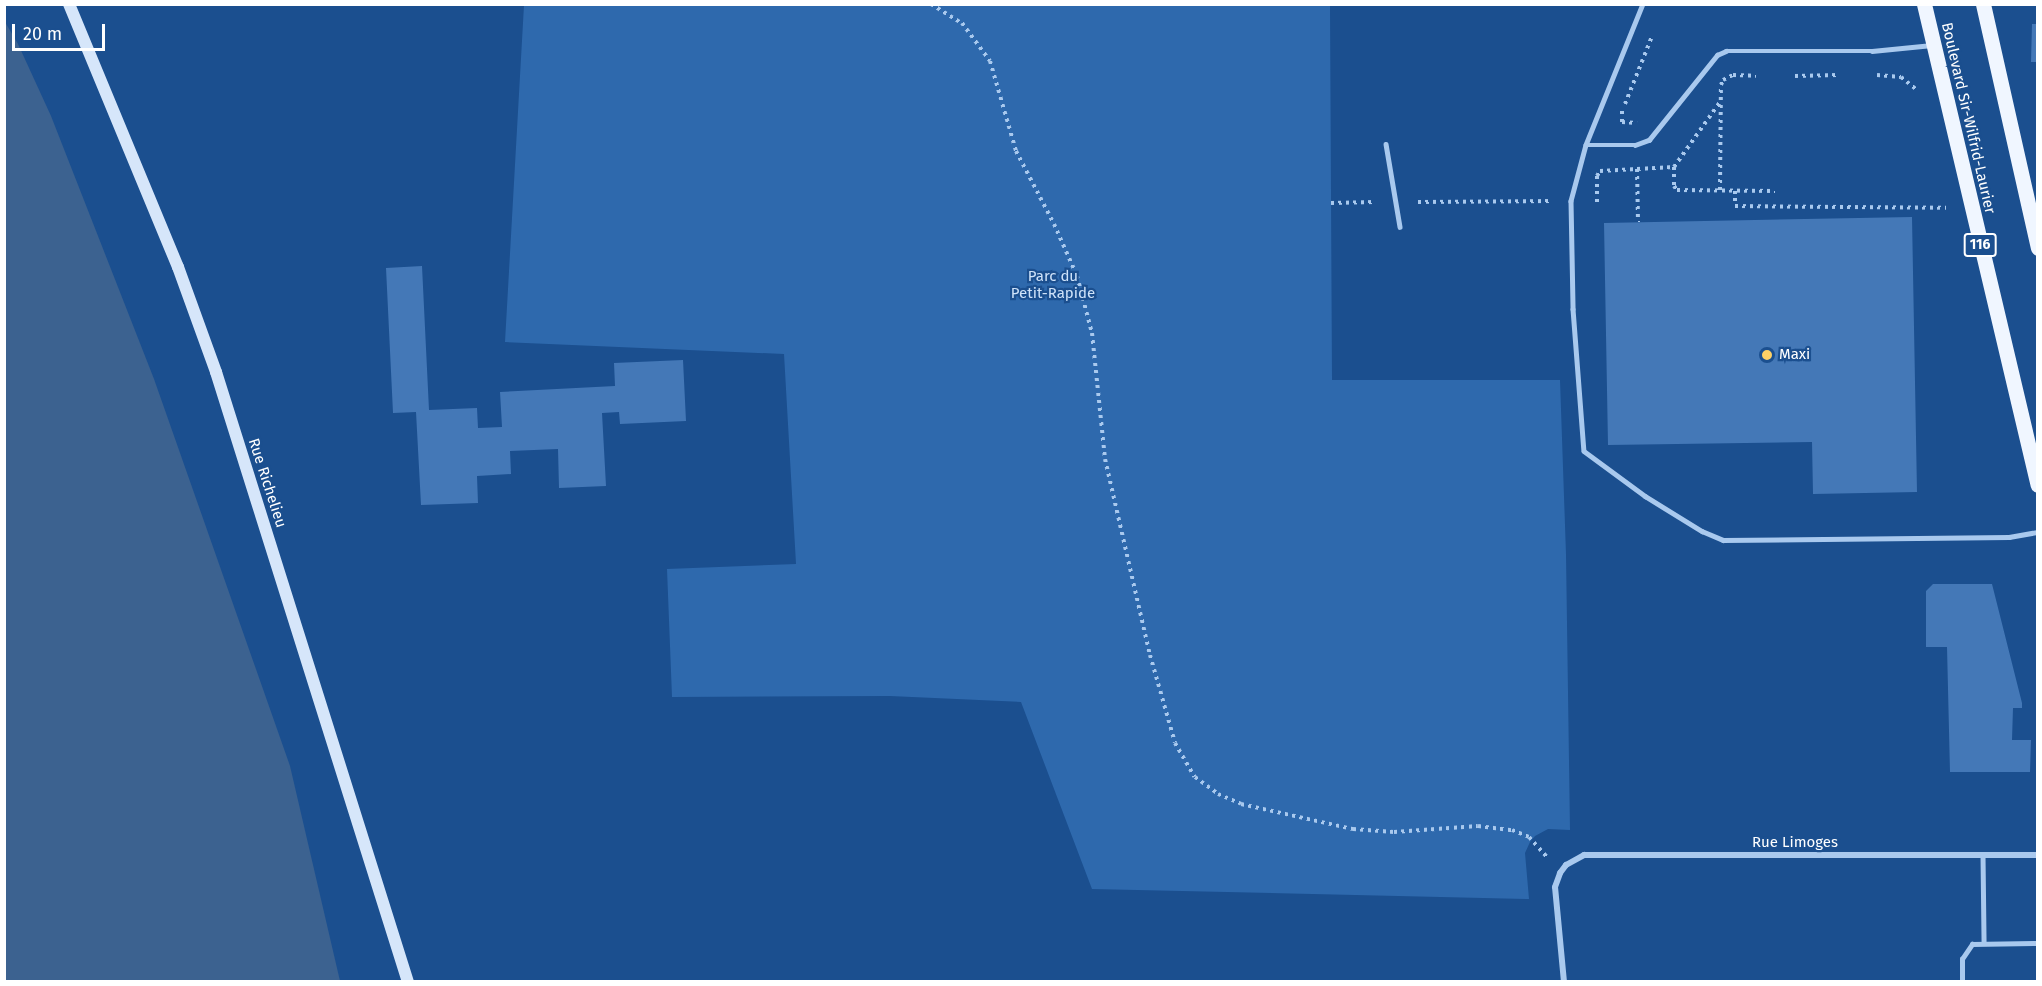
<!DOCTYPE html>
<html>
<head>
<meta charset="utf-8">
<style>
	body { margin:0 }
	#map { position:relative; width:2042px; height:986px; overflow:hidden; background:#1b4f8f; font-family:"Fira Sans",sans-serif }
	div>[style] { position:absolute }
	.green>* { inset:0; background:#2e69ad }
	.water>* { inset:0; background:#3c6290 }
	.building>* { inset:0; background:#4478b7 }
	.path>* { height:4px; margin-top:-2px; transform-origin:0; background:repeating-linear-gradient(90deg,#a9c9ee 0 3px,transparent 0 7.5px) }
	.lane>* { height:4.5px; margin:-2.25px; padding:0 2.25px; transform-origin:2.25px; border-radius:2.25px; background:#a9c9ee }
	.street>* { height:6px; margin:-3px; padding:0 3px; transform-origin:3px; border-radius:3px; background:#a9c9ee }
	.secondary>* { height:12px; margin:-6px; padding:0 6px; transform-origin:6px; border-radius:6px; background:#d6e6fa }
	.primary>* { height:15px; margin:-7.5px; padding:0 7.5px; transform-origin:7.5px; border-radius:7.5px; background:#f0f6ff }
	.dots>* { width:16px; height:16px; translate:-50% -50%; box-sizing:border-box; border:3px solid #1b4f8f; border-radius:50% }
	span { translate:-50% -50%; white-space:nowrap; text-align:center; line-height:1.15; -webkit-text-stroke:4.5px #1b4f8f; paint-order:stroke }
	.shield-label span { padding:2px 4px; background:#1b4f8f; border:2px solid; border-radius:4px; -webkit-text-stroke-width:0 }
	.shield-label { font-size:14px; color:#fff; font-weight:700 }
	.street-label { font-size:15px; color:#fff }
	.park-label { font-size:15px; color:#cfe3fa }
	.poi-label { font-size:15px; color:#fff }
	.left { translate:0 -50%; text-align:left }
	.frame { position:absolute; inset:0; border:6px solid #fff; pointer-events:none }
	.scale { position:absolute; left:12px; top:24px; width:93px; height:27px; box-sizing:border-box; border:3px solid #fff; border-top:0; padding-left:8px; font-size:18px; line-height:21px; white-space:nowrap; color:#fff; -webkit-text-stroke:4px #1b4f8f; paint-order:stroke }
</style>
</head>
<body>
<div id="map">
	<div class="green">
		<div style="clip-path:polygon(524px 5px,1330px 5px,1332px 380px,1560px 380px,1566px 554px,1570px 830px,1548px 829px,1535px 836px,1530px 842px,1525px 853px,1529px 899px,1092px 889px,1021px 702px,890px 696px,672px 697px,667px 569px,796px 564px,784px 354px,505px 342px)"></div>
	</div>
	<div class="water">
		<div style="clip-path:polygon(5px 22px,18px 44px,51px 116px,154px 379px,290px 766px,340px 981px,5px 981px)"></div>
	</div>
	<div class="building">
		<div style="clip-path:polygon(2032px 24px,2038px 24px,2038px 62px,2031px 62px)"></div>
		<div style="clip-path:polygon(1912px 217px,1917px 492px,1813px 494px,1812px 442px,1608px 445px,1604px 223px)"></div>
		<div style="clip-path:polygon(422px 266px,429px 410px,477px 408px,478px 428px,502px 427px,500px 392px,615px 386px,614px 363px,683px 360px,686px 421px,620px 424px,619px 412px,602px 413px,606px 486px,559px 488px,558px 449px,510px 451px,511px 474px,477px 476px,478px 503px,421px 505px,416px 412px,393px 413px,386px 268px)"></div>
		<div style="clip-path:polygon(1933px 584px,1992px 584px,2022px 703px,2022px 708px,2013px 708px,2012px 740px,2031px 740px,2030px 772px,1950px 772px,1947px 647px,1926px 647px,1926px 591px)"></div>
	</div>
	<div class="path">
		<div style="left:931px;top:4px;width:36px;rotate:32deg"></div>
		<div style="left:962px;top:23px;width:47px;rotate:53.6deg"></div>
		<div style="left:990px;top:61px;width:94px;rotate:73.9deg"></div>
		<div style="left:1016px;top:151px;width:82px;rotate:62.5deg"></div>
		<div style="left:1054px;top:224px;width:57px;rotate:66.1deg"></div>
		<div style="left:1077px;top:276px;width:59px;rotate:75.3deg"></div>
		<div style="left:1092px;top:333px;width:127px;rotate:84.1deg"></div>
		<div style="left:1105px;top:459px;width:201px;rotate:77.1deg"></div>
		<div style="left:1150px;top:655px;width:91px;rotate:74.1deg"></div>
		<div style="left:1175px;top:743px;width:39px;rotate:60deg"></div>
		<div style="left:1195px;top:777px;width:29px;rotate:36deg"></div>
		<div style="left:1218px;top:794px;width:25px;rotate:23deg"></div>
		<div style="left:1241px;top:804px;width:115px;rotate:12.6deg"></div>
		<div style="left:1353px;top:829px;width:41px;rotate:4.2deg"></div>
		<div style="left:1394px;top:832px;width:84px;rotate:-4.1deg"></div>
		<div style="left:1478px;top:826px;width:34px;rotate:7deg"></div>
		<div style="left:1512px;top:830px;width:18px;rotate:22deg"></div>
		<div style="left:1529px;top:837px;width:28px;rotate:48deg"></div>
		<div style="left:1877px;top:75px;width:24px;rotate:5deg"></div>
		<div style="left:1901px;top:77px;width:21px;rotate:39deg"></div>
		<div style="left:1795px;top:76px;width:43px;rotate:-1.3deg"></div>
		<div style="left:1625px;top:104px;width:73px;rotate:-68.3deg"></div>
		<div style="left:1622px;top:111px;width:11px;rotate:90deg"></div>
		<div style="left:1622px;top:122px;width:15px;rotate:4deg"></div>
		<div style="left:1674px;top:167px;width:19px;rotate:90deg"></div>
		<div style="left:1674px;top:186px;width:5px;rotate:53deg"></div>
		<div style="left:1677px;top:190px;width:98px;rotate:0.6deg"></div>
		<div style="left:1637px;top:169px;width:53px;rotate:88.9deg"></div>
		<div style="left:1720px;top:190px;width:105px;rotate:-89.5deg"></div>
		<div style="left:1721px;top:85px;width:5px;rotate:-68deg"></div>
		<div style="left:1723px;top:80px;width:11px;rotate:-27deg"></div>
		<div style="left:1733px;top:75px;width:23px;rotate:2deg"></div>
		<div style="left:1735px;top:191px;width:15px;rotate:90deg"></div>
		<div style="left:1735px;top:206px;width:211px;rotate:0.5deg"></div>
		<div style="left:1418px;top:202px;width:135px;rotate:-0.4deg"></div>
		<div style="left:1597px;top:202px;width:26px;rotate:-90deg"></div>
		<div style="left:1597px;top:176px;width:6px;rotate:-59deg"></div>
		<div style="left:1600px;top:171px;width:74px;rotate:-3.1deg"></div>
		<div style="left:1674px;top:167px;width:80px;rotate:-54.7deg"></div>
		<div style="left:1331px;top:203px;width:44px;rotate:-1.3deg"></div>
	</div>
	<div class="lane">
		<div style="left:1643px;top:4px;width:152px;rotate:112deg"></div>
		<div style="left:1586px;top:145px;width:58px;rotate:105deg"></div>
		<div style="left:1571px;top:201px;width:108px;rotate:88.9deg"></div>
		<div style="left:1573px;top:309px;width:142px;rotate:85.6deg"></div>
		<div style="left:1584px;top:451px;width:76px;rotate:36.4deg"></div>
		<div style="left:1645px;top:496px;width:67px;rotate:31.6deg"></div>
		<div style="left:1702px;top:531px;width:23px;rotate:23deg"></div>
		<div style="left:1723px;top:540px;width:286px;rotate:-0.6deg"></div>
		<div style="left:2009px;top:537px;width:29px;rotate:-10deg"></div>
		<div style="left:1386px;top:144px;width:84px;rotate:80.4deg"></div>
		<div style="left:1586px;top:145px;width:49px"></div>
		<div style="left:1635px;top:145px;width:15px;rotate:-20deg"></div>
		<div style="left:1649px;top:140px;width:109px;rotate:-51.3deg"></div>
		<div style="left:1717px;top:55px;width:10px;rotate:-24deg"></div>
		<div style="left:1726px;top:51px;width:146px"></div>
		<div style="left:1872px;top:51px;width:60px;rotate:-5.7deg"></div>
		<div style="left:1983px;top:855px;width:88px;rotate:89.3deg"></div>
		<div style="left:1962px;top:982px;width:23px;rotate:-90deg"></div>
		<div style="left:1962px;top:959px;width:18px;rotate:-56deg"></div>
		<div style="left:1972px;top:944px;width:66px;rotate:-0.9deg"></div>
	</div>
	<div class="street">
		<div style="left:1564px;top:982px;width:95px;rotate:-95.4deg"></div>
		<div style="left:1555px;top:887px;width:15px;rotate:-70deg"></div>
		<div style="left:1560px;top:873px;width:10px;rotate:-53deg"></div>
		<div style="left:1566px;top:865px;width:21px;rotate:-29deg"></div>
		<div style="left:1584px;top:855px;width:454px"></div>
	</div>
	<div class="secondary">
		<div style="left:69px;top:4px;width:285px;rotate:67.5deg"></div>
		<div style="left:178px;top:267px;width:112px;rotate:70.1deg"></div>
		<div style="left:216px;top:372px;width:640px;rotate:72.53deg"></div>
	</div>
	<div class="primary">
		<div style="left:1924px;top:4px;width:494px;rotate:76.7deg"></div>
		<div style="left:1983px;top:4px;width:250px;rotate:77.3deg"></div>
	</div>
	<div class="dots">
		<div style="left:1767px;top:355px;background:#ffd166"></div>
	</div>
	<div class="shield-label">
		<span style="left:1980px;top:245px">116</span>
	</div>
	<div class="street-label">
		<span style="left:1968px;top:118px;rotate:77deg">Boulevard Sir-Wilfrid-Laurier</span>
		<span style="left:267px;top:483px;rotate:72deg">Rue Richelieu</span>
		<span style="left:1795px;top:843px">Rue Limoges</span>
	</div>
	<div class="park-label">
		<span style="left:1053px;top:285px">Parc du<br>Petit-Rapide</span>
	</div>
	<div class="poi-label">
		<span class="left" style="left:1779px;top:355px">Maxi</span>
	</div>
	<div class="frame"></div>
	<div class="scale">20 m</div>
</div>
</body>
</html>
